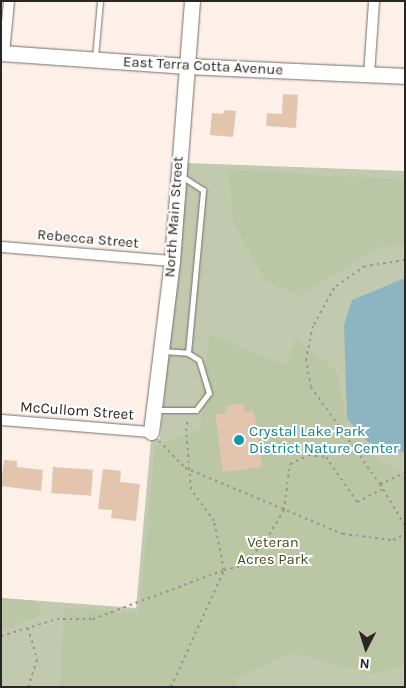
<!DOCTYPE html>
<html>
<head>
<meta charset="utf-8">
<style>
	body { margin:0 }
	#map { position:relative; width:406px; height:688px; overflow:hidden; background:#fcf0e8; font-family:Karla,sans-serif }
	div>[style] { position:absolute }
	.green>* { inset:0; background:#c1caaf }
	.forest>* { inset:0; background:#bbc6a5 }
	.water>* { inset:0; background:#8cb5c1 }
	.building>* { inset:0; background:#e3c5ad; transform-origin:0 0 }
	.path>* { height:2px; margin-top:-1px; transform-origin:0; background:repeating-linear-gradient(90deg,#9d958f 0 2.5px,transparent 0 6.5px) }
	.roads { filter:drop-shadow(0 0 1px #786e67) drop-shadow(0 0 1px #786e67) }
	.lane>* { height:5px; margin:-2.5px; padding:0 2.5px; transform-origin:2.5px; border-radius:2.5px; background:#fff }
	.street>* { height:10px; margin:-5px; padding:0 5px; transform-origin:5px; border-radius:5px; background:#fff }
	.secondary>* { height:15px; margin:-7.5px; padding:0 7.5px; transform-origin:7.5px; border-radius:7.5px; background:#fff }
	.dots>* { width:14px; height:14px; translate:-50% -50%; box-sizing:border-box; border:2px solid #fff; border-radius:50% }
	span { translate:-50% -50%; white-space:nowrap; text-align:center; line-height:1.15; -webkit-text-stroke:4px #fff; paint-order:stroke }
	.street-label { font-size:15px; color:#2a2623 }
	.culture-label { font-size:15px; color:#0d838f }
	.left { translate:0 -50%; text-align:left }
	.park-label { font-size:15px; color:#3f4c18 }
	.frame { position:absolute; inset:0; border:2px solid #2a2623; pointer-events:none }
	.north { position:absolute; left:341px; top:623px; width:50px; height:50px; -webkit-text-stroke:4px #fff; paint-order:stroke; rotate:185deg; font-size:14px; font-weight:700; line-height:20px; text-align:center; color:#2a2623 }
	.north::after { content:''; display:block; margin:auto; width:18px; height:22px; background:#2a2623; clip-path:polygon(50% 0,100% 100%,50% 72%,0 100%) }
</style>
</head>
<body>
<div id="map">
	<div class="green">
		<div style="clip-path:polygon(187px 163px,405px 171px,405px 687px,1px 687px,1px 598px,136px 608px,151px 439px,160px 439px)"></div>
	</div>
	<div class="forest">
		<div style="clip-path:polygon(229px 170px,405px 180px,405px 245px,379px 247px,299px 296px,265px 280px,233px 222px)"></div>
		<div style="clip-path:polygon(209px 334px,286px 366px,295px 338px,337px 371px,348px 429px,382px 462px,405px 475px,405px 658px,401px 667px,371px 674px,292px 653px,237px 678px,234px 687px,60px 687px,64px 608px,139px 613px,155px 446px,200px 429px)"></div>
		<div style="clip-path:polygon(1px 598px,37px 601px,41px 615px,1px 630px)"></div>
	</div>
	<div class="water">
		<div style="clip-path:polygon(405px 278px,405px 453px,368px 442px,347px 419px,344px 325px,352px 300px)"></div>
	</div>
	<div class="building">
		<div style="clip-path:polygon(283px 94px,298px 95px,296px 128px,266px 126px,267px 113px,282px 114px)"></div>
		<div style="clip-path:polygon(224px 110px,236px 111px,233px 137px,210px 135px,212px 113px,223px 114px)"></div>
		<div style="clip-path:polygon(243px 403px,244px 412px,254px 411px,262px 467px,223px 472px,215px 414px,227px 413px,226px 406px)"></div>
		<div style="clip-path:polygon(4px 460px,17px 461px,17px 467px,43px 470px,41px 491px,1px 486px)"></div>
		<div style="left:53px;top:467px;width:40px;height:26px;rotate:4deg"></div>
		<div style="clip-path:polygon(103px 469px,121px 471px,120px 482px,140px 484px,136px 521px,111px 518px,112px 510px,98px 509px)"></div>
	</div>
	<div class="path">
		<div style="left:405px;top:260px;width:40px;rotate:171.5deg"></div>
		<div style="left:365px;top:266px;width:38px;rotate:145deg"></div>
		<div style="left:334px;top:288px;width:43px;rotate:118.9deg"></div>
		<div style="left:313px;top:326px;width:34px;rotate:102deg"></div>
		<div style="left:306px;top:359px;width:28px;rotate:80deg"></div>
		<div style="left:311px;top:387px;width:119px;rotate:54.6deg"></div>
		<div style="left:380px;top:484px;width:49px;rotate:59.2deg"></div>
		<div style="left:159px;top:441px;width:37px;rotate:46deg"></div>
		<div style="left:185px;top:468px;width:171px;rotate:22.7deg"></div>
		<div style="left:343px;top:534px;width:50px;rotate:6.8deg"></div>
		<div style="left:393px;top:540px;width:13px;rotate:-27deg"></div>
		<div style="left:380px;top:484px;width:27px;rotate:-24deg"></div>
		<div style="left:28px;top:628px;width:33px;rotate:74deg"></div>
		<div style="left:37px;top:660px;width:28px;rotate:108deg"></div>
		<div style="left:1px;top:636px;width:59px;rotate:-16.9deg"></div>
		<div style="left:57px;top:619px;width:36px"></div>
		<div style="left:93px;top:619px;width:140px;rotate:-20.5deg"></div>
		<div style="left:224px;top:570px;width:50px;rotate:-101.5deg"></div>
		<div style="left:214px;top:521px;width:39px;rotate:-126deg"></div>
		<div style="left:191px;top:489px;width:58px;rotate:-94.9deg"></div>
		<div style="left:186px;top:431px;width:13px;rotate:-81deg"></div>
		<div style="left:171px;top:687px;width:128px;rotate:-65.6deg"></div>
		<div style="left:224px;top:570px;width:19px;rotate:-12deg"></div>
		<div style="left:243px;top:566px;width:35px;rotate:-49deg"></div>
		<div style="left:266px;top:540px;width:35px;rotate:-59deg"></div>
		<div style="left:284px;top:510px;width:46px;rotate:-82.6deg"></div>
		<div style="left:290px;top:464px;width:21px;rotate:-25deg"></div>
		<div style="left:309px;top:455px;width:17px;rotate:7deg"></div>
		<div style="left:326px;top:457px;width:55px;rotate:55.4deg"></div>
		<div style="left:357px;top:502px;width:28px;rotate:-27deg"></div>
	</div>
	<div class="roads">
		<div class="lane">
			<div style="left:95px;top:58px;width:57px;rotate:-85deg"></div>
			<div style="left:162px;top:351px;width:26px;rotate:4deg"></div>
			<div style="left:156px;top:410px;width:40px"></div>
			<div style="left:196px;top:410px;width:21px;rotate:-53deg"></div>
			<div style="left:209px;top:393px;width:34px;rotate:-107deg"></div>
			<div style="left:199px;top:360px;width:13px;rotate:-148deg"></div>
			<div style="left:188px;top:353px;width:164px;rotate:-84.7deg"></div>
			<div style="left:203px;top:190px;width:27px;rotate:-147deg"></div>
		</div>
		<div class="street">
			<div style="left:4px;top:53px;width:52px;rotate:-84.5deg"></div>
			<div style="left:369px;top:75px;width:74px;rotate:-86.1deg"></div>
			<div style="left:1px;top:247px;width:172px;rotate:4.7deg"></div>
			<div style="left:1px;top:420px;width:150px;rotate:4.6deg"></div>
		</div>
		<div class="secondary">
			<div style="left:1px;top:53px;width:186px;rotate:4deg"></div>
			<div style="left:187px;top:66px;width:218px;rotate:2.6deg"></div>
			<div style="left:151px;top:432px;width:172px;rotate:-83deg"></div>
			<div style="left:172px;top:261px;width:261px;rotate:-85.6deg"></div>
		</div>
	</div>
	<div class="dots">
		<div style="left:239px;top:440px;background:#0f9aa8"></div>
	</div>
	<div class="street-label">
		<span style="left:203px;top:66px;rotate:3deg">East Terra Cotta Avenue</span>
		<span style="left:174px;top:217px;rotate:-86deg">North Main Street</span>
		<span style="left:88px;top:239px;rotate:5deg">Rebecca Street</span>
		<span style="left:77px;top:411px;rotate:4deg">McCullom Street</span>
	</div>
	<div class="culture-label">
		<span class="left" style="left:249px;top:440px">Crystal Lake Park<br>District Nature Center</span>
	</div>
	<div class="park-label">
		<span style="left:273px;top:551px">Veteran<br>Acres Park</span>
	</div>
	<div class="frame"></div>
	<div class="north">N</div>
</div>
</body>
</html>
